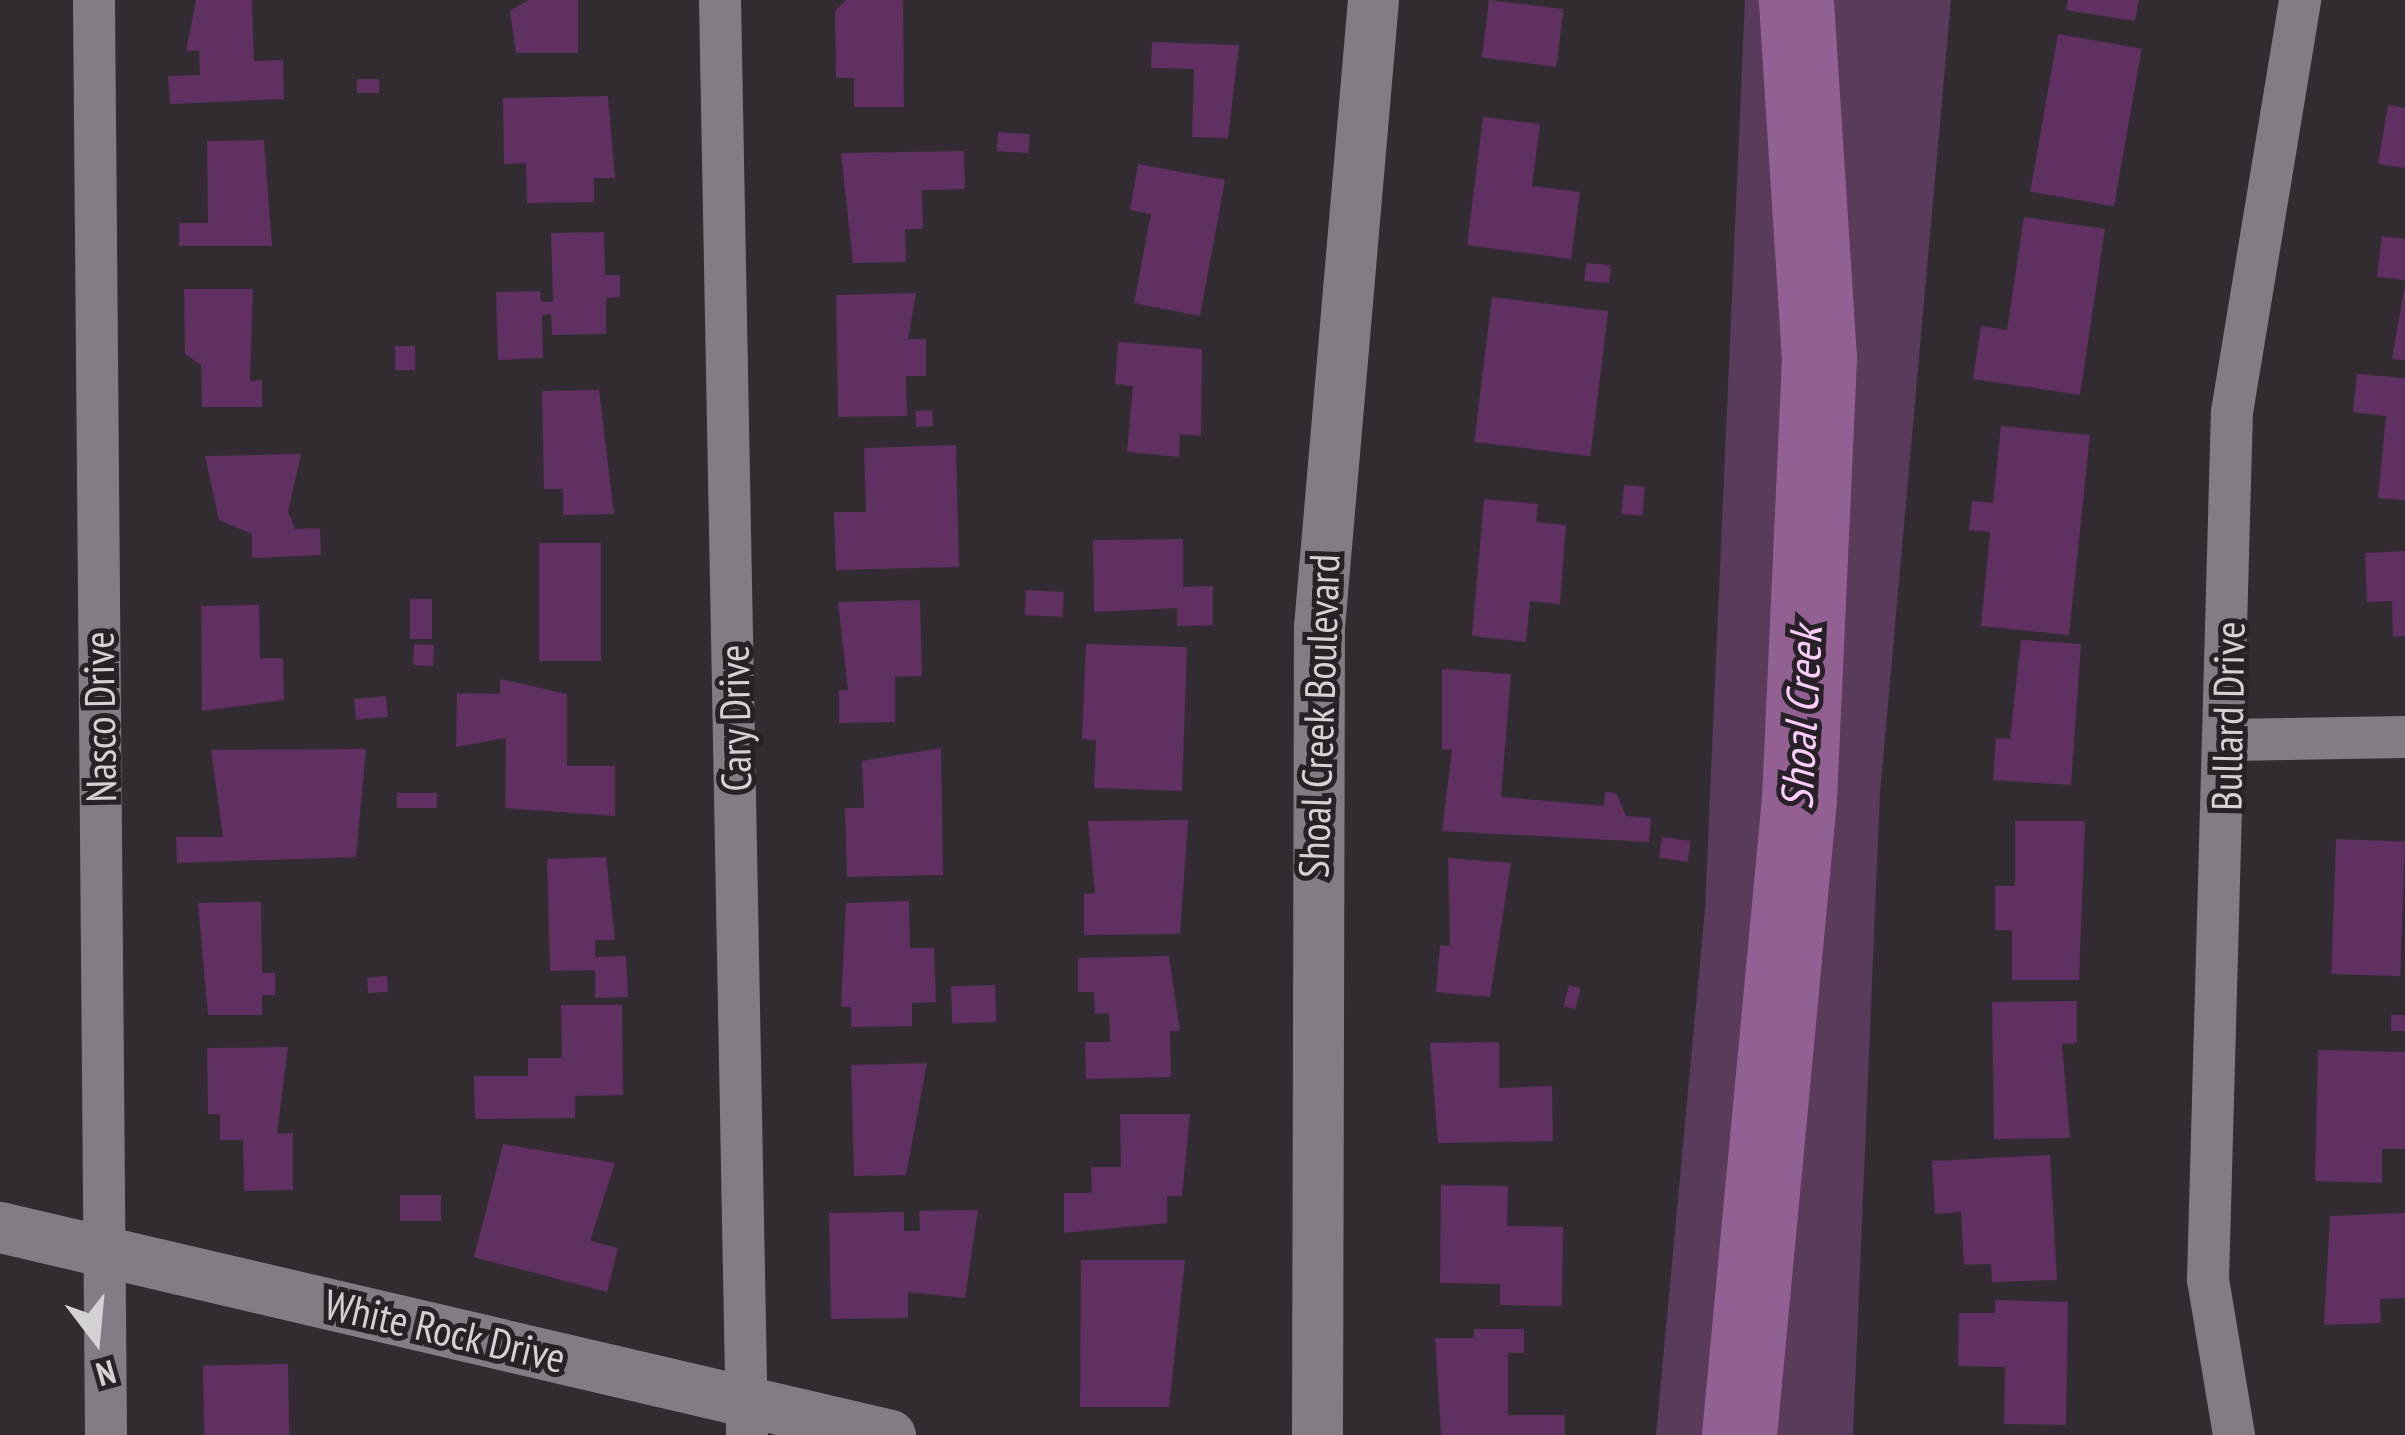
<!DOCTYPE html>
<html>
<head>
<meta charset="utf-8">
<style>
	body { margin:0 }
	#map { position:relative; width:2405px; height:1435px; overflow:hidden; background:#322c32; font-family:"PT Sans Narrow",sans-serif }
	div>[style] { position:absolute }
	.green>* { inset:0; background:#5a3b5b }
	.river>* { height:75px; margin:-37.5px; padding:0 37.5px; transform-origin:37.5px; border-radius:37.5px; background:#926093 }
	.building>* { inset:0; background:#5f3061; transform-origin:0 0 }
	.minor>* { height:42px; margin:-21px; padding:0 21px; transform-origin:21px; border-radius:21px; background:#847c84 }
	.tertiary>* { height:51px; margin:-25.5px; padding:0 25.5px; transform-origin:25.5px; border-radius:25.5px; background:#847c84 }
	span { translate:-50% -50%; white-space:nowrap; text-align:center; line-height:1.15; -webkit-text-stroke:10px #282228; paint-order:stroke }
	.street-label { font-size:42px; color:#d5d1d5 }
	.water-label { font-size:45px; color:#facdfa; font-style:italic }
	.north { position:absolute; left:36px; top:1279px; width:120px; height:120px; -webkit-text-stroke:9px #282228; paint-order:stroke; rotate:164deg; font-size:33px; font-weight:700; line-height:48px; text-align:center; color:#d5d1d5 }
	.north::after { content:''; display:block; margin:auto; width:42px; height:54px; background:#d5d1d5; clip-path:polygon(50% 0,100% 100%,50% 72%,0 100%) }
</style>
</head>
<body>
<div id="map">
	<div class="green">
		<div style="clip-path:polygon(1745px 0,1951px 0,1880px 793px,1853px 1435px,1656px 1435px,1705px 909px)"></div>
	</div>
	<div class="river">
		<div style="left:1739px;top:1435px;width:639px;rotate:-84.61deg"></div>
		<div style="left:1799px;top:799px;width:441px;rotate:-87.4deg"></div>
		<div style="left:1819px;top:358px;width:359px;rotate:-93.7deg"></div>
	</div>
	<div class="building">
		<div style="clip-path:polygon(196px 0,252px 0,254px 61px,283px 60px,284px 99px,170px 104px,168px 76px,200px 75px,199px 51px,186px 51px)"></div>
		<div style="clip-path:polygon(529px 0,578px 0,578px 53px,516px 53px,510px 11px)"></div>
		<div style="clip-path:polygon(846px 0,903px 0,904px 107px,854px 107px,854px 78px,836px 78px,835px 11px)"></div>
		<div style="left:1489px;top:0;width:75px;height:58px;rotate:7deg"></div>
		<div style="clip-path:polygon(2068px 0,2139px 0,2135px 21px,2066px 10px)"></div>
		<div style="left:2058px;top:34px;width:85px;height:160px;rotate:10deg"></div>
		<div style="clip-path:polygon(1152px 42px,1239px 45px,1228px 138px,1192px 137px,1194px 69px,1151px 68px)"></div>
		<div style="left:357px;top:79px;width:22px;height:14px"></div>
		<div style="clip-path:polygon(608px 96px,615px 178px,594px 178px,594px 202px,527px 203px,526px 163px,504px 164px,503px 98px)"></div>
		<div style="clip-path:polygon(2388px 105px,2405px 108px,2405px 168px,2378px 164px)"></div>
		<div style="clip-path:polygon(1483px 117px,1540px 124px,1532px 186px,1580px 192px,1571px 259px,1467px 245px)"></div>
		<div style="left:998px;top:132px;width:32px;height:19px;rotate:4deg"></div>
		<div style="clip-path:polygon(264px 140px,272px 246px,179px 246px,179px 223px,208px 223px,207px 141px)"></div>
		<div style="clip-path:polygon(964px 151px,965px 189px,922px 190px,923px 229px,905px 229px,906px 262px,853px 263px,841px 153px)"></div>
		<div style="clip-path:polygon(1138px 164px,1225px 180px,1200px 316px,1134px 303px,1151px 214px,1130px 210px)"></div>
		<div style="clip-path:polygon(2024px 217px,2105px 229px,2080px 395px,1973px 379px,1981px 326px,2007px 330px)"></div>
		<div style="clip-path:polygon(604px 232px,605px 275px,620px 275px,620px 297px,606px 298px,606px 334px,552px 335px,551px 314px,542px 315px,543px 358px,498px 360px,496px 292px,540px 291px,541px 302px,553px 302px,551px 233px)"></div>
		<div style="clip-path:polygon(2382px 236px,2405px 239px,2405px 280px,2377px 277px)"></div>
		<div style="left:1586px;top:263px;width:25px;height:18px;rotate:5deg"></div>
		<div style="clip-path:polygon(2405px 284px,2405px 360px,2392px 359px)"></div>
		<div style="clip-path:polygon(184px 289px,253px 289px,250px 381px,262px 380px,262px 407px,202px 407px,201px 365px,185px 354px)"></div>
		<div style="clip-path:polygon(916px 293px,908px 339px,926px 339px,926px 376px,906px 376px,907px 416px,838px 417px,836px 295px)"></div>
		<div style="left:1492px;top:297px;width:117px;height:146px;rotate:7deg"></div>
		<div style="clip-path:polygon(1118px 342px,1202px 349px,1201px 436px,1180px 434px,1179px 457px,1127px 452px,1133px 386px,1115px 384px)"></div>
		<div style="left:395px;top:346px;width:20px;height:24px"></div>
		<div style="clip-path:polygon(2357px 374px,2405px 378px,2405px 500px,2378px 498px,2386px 416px,2353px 412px)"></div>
		<div style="clip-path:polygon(599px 390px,614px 514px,563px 515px,563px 489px,544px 489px,542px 391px)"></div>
		<div style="left:932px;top:410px;width:16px;height:17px;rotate:86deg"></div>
		<div style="clip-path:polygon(2001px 426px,2090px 435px,2069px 635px,1981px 626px,1990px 532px,1969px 530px,1972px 501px,1993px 503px)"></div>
		<div style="clip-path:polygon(956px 445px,959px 567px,836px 570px,834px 512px,866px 512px,864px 448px)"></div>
		<div style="clip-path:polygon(301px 454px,288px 512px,295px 529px,320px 528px,321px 555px,252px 558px,252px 534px,219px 520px,205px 456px)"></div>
		<div style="left:1624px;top:485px;width:21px;height:29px;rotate:5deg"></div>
		<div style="clip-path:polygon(1484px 499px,1538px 504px,1536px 522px,1566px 525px,1560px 604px,1530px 601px,1526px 642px,1472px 636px)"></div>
		<div style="clip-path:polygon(1183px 539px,1183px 587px,1213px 586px,1213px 625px,1177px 626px,1177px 608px,1094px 612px,1093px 540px)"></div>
		<div style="left:601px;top:543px;width:118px;height:62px;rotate:90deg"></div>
		<div style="clip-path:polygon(2405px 551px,2405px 636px,2393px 637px,2392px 601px,2367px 602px,2365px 553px)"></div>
		<div style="left:1026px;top:590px;width:38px;height:25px;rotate:3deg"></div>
		<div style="left:410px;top:599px;width:22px;height:40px"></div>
		<div style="clip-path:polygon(920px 600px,922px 676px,895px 677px,895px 722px,839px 723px,839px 690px,848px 690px,838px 602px)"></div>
		<div style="clip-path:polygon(259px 605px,260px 658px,283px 658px,284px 700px,202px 711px,201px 606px)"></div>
		<div style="clip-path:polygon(2021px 640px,2081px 644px,2071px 785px,1993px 780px,1996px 738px,2010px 739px)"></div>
		<div style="left:414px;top:644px;width:20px;height:21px;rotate:3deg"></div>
		<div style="clip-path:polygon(1086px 644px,1187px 647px,1182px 791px,1094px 788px,1096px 740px,1082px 739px)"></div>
		<div style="clip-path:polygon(1442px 669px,1511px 674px,1501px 797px,1604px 806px,1605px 792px,1616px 793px,1626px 816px,1651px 818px,1649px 842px,1442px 831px,1452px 750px,1442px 749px)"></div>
		<div style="clip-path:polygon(500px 679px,567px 694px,567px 766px,615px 766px,615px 816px,505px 808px,506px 738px,456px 747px,457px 693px,500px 694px)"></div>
		<div style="left:386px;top:696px;width:21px;height:32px;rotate:85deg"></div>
		<div style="clip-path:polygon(941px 748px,943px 875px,847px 877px,845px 808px,864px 808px,862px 761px)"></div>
		<div style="clip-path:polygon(366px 749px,356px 857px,177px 863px,176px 837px,223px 837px,211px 750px)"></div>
		<div style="left:437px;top:793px;width:15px;height:40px;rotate:90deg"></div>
		<div style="clip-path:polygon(1188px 820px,1180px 934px,1084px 935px,1084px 894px,1095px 893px,1088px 821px)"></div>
		<div style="clip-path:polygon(2015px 821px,2085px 821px,2079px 980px,2012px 980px,2012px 930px,1995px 930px,1995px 886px,2015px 886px)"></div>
		<div style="left:1662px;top:837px;width:29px;height:21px;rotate:8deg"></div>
		<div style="left:2336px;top:839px;width:69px;height:135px;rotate:2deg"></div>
		<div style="clip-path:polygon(606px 857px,615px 940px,595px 940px,595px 957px,626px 956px,628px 997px,595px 998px,595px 970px,550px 971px,547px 859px)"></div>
		<div style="clip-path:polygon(1448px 858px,1511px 863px,1490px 997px,1436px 992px,1440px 945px,1450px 946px)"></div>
		<div style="clip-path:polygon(909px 901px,910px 948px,934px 948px,936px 1002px,912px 1003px,912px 1026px,851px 1027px,851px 1007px,841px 1007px,846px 903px)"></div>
		<div style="clip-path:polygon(261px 902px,262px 973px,275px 973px,275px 995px,262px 995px,262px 1015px,208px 1015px,198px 903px)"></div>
		<div style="clip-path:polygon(1169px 956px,1180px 1031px,1170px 1031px,1171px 1077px,1086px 1079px,1085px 1042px,1110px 1042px,1109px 1013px,1095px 1014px,1094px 992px,1078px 992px,1078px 958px)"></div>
		<div style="left:387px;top:976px;width:16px;height:20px;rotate:86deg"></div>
		<div style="left:995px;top:985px;width:37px;height:44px;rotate:88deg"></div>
		<div style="left:1569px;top:985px;width:12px;height:22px;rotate:14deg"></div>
		<div style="clip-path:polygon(2077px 1001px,2077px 1043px,2062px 1044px,2070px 1138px,1994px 1139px,1992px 1002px)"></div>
		<div style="clip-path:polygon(561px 1005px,622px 1005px,623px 1095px,575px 1096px,575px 1118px,475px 1119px,474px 1076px,528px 1076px,528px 1058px,562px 1058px)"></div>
		<div style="left:2391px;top:1015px;width:14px;height:16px"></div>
		<div style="clip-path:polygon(1499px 1042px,1499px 1088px,1552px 1086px,1553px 1141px,1438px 1143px,1430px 1043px)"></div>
		<div style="clip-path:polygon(288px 1047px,277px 1134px,293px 1133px,293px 1190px,244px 1191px,243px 1140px,220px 1140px,220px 1114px,208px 1114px,207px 1048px)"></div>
		<div style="clip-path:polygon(2318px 1050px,2405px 1052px,2405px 1149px,2382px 1149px,2382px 1183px,2315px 1181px)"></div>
		<div style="clip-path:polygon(927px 1063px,906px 1175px,854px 1176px,851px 1065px)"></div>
		<div style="clip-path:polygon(1120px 1114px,1190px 1114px,1182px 1196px,1167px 1196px,1167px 1223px,1064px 1233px,1064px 1193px,1092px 1193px,1091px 1167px,1121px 1167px)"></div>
		<div style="clip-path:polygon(503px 1144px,615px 1163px,590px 1241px,618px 1248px,607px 1292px,474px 1257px)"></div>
		<div style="clip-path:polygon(2050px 1155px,2057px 1280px,1992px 1282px,1991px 1264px,1964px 1265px,1961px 1212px,1935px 1214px,1932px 1161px)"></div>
		<div style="clip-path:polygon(1441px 1185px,1508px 1186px,1507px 1226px,1563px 1227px,1562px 1306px,1500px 1305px,1500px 1284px,1440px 1283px)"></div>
		<div style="left:400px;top:1195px;width:41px;height:26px"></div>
		<div style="clip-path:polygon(978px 1210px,965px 1298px,908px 1292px,908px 1318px,831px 1319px,829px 1213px,904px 1212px,904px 1231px,920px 1231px,919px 1211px)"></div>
		<div style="clip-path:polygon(2405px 1213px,2405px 1298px,2380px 1299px,2381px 1323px,2324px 1325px,2330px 1216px)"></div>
		<div style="clip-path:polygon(1081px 1260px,1185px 1260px,1169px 1407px,1080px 1407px)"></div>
		<div style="clip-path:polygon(1995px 1300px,2068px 1302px,2066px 1425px,2004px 1424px,2005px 1367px,1958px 1366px,1959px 1313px,1995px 1313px)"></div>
		<div style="clip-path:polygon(1474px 1329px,1524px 1329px,1524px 1353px,1508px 1353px,1508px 1415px,1565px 1415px,1565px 1435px,1441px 1435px,1435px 1338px,1474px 1338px)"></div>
		<div style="left:288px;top:1364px;width:71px;height:85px;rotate:89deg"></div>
	</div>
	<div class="minor">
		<div style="left:94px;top:0;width:1435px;rotate:89.52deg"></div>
		<div style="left:720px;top:0;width:1435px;rotate:88.92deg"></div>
		<div style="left:2229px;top:740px;width:176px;rotate:-1deg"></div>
		<div style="left:2234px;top:1435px;width:157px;rotate:-99.5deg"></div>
		<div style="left:2208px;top:1280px;width:868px;rotate:-88.42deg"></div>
		<div style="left:2232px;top:412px;width:418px;rotate:-80.6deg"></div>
	</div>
	<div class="tertiary">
		<div style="left:0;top:1227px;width:914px;rotate:13.15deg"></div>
		<div style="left:1317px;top:1435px;width:808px;rotate:-89.86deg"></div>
		<div style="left:1319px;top:627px;width:629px;rotate:-85.08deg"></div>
	</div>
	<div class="street-label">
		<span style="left:1319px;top:716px;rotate:-88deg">Shoal Creek Boulevard</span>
		<span style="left:2228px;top:716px;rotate:-89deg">Bullard Drive</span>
		<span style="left:100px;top:717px;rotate:-91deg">Nasco Drive</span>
		<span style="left:735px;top:718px;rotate:-91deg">Cary Drive</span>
		<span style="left:445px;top:1331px;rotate:13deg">White Rock Drive</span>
	</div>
	<div class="water-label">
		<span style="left:1801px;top:718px;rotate:-87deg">Shoal Creek</span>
	</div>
	<div class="north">N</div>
</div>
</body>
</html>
